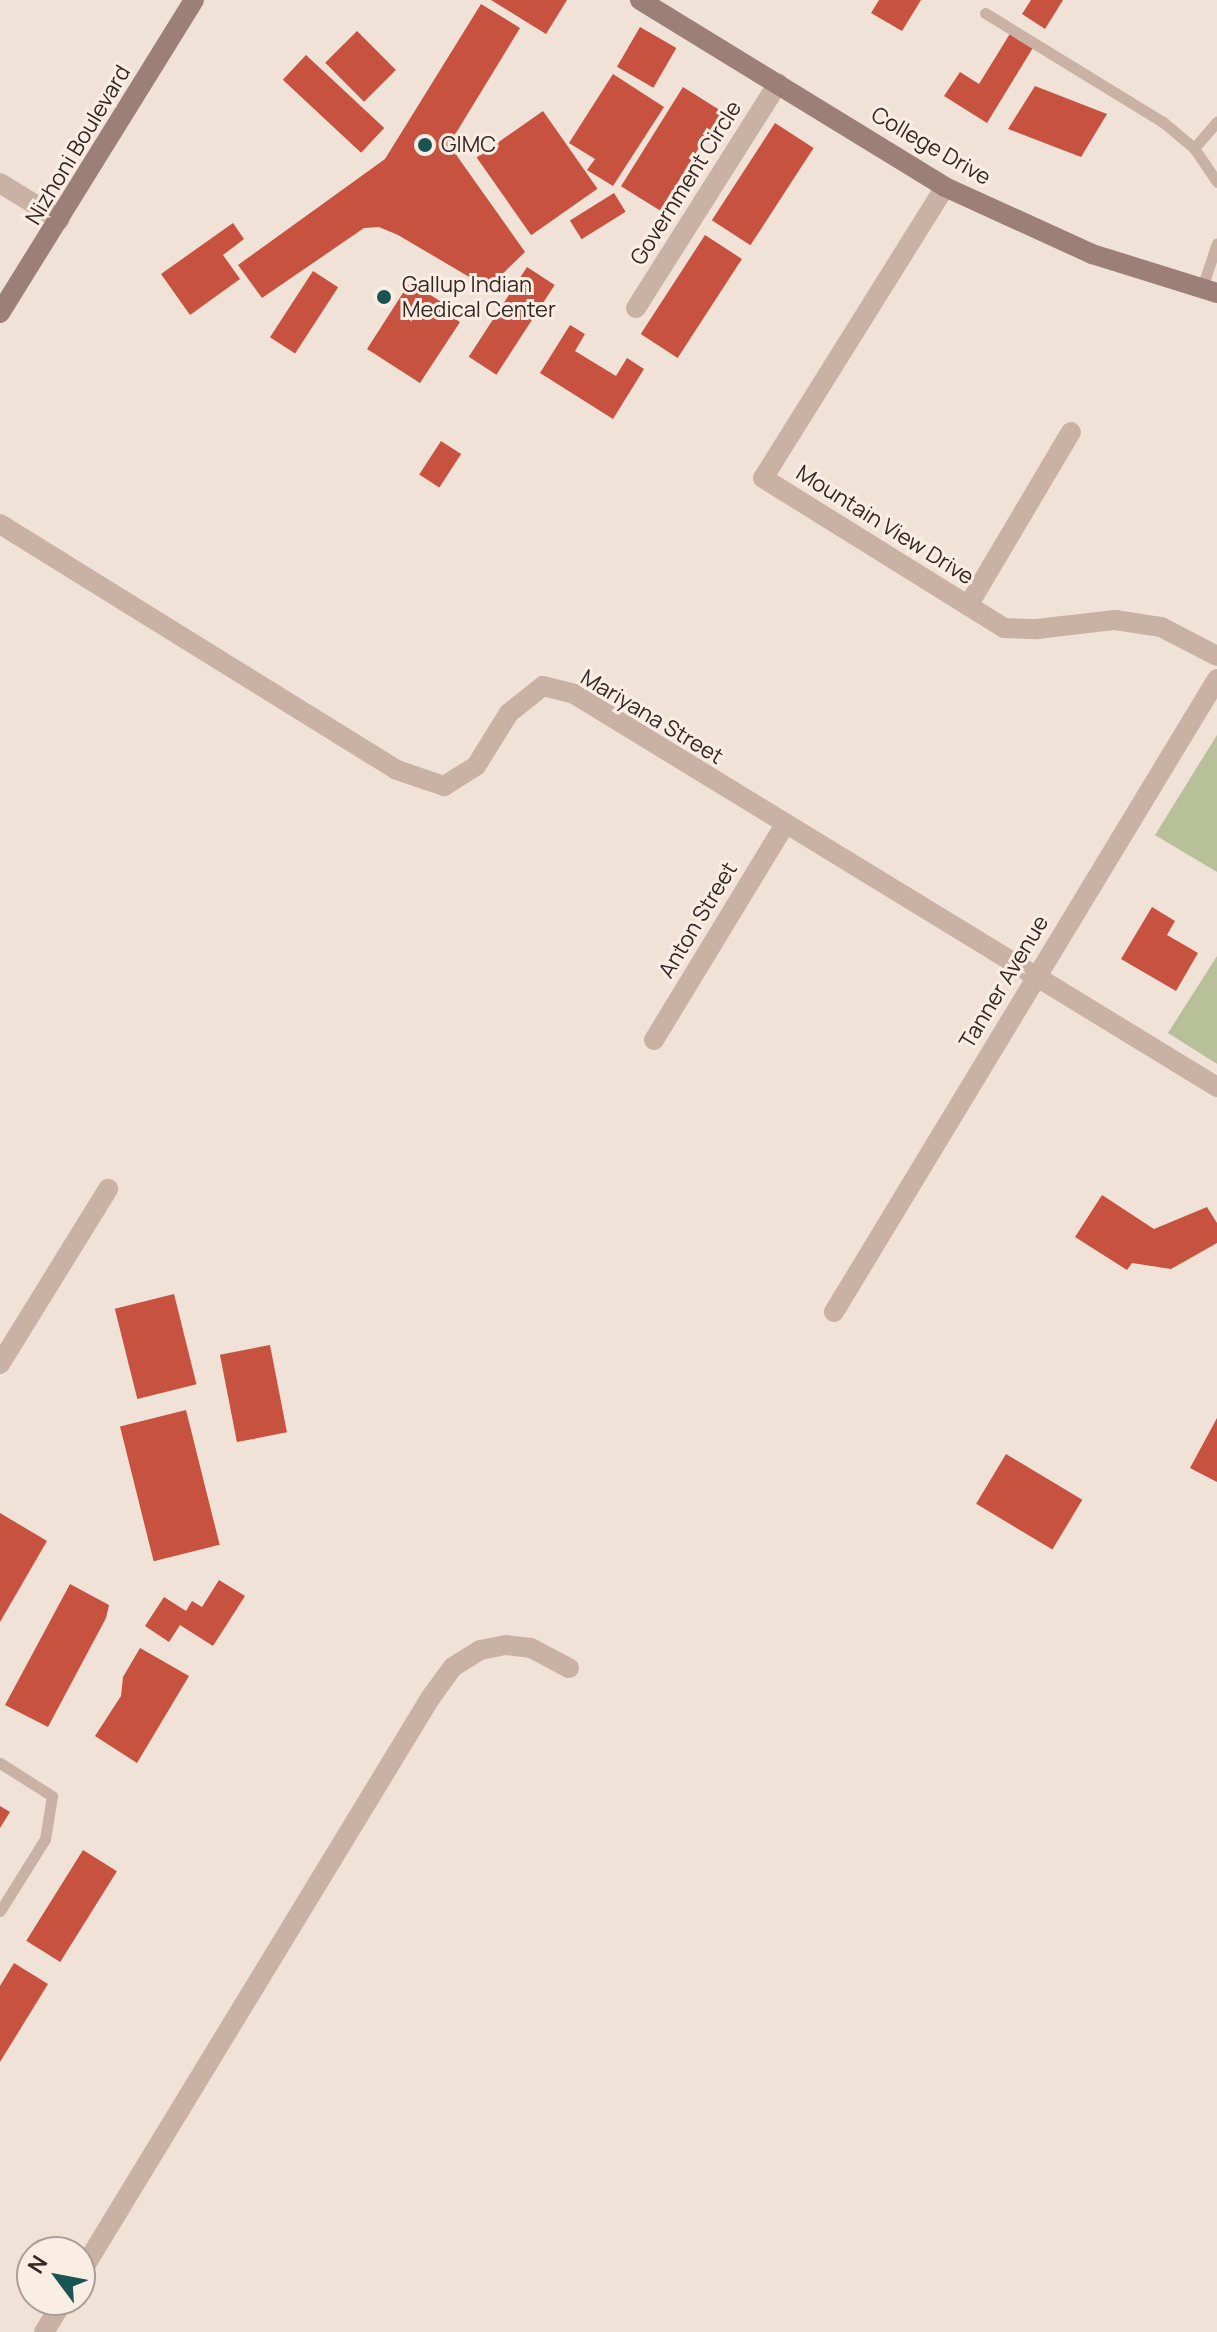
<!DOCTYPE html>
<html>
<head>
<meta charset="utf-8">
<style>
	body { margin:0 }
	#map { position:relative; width:1217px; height:2332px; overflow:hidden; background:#f1e2d8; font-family:Manrope,sans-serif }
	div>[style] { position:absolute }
	.green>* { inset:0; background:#b7c098 }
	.building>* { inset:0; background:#c75240; transform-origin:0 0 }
	.service>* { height:11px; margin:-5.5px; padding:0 5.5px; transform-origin:5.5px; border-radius:5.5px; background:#c9b1a4 }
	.minor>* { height:20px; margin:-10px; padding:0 10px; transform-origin:10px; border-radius:10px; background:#c9b1a4 }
	.secondary>* { height:20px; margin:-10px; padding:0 10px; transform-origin:10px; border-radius:10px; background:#9c7f76 }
	.dots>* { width:22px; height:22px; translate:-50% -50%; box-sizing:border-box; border:4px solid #f9ede4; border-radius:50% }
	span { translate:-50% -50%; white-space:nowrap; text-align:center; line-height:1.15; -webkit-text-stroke:6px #f9ede4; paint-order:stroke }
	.street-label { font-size:22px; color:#342926 }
	.poi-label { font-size:22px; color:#342926 }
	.left { translate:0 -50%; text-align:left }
	.north { position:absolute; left:16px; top:2236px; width:80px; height:80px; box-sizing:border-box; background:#f9ede4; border:2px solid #aa9f98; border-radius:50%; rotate:302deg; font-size:22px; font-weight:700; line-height:32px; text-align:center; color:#342926 }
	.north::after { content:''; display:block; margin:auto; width:28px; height:36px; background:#1b5553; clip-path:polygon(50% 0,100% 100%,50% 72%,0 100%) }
</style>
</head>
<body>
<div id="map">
	<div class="green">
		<div style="clip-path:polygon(1217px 735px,1217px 872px,1155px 835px)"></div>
		<div style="clip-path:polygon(1217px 956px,1217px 1064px,1168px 1033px)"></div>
	</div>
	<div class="building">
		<div style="clip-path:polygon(491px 0,567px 0,546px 34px)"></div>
		<div style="clip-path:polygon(879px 0,921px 0,902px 31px,871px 13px)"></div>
		<div style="clip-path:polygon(1031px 0,1063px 0,1045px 29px,1022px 14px)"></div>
		<div style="clip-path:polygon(481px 4px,520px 28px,456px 133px,457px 156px,525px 252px,488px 288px,398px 235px,379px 227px,364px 228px,262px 298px,238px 265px,385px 159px)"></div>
		<div style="left:640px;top:27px;width:42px;height:46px;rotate:30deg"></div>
		<div style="left:357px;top:31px;width:55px;height:45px;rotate:45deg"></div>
		<div style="clip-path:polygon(1011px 32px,1034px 46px,987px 123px,944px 96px,960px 72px,979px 84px)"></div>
		<div style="left:306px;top:55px;width:107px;height:34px;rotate:43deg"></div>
		<div style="clip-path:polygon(613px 74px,664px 107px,613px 186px,587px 170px,595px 159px,569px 143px)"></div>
		<div style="clip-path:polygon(1035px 86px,1107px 114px,1081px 157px,1008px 129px)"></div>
		<div style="left:683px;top:87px;width:46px;height:117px;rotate:32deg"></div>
		<div style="left:543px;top:111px;width:95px;height:81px;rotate:55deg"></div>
		<div style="left:775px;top:123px;width:46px;height:116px;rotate:33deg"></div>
		<div style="left:614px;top:193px;width:22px;height:52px;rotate:58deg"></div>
		<div style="clip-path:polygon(233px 223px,244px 239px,223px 255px,240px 279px,190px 315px,161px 274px)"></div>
		<div style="left:705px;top:235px;width:44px;height:118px;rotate:33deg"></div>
		<div style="left:527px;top:267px;width:33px;height:107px;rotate:33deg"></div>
		<div style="left:313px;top:271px;width:30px;height:79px;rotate:33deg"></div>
		<div style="clip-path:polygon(410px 282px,443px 303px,439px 309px,460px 322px,420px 383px,367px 349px)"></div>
		<div style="clip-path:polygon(570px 325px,585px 334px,575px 351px,616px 376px,627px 358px,644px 369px,613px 419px,540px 373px)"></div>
		<div style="left:441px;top:441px;width:24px;height:40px;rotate:33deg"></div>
		<div style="clip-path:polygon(1152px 907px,1175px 921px,1167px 935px,1198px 953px,1176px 991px,1121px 959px)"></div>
		<div style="clip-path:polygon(1102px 1195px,1154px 1229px,1207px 1207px,1217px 1223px,1217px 1243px,1171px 1269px,1132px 1263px,1127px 1270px,1075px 1237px)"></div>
		<div style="left:174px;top:1294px;width:93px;height:61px;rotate:76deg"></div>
		<div style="left:270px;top:1345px;width:89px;height:51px;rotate:79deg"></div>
		<div style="left:186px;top:1410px;width:139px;height:68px;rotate:76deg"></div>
		<div style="clip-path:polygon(1217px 1418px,1217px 1482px,1190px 1468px)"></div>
		<div style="left:1006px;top:1454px;width:89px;height:58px;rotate:31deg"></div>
		<div style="clip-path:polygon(0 1513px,47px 1541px,0 1622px)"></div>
		<div style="clip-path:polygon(219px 1580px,245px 1596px,213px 1646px,180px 1625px,169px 1642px,145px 1626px,164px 1597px,186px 1611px,192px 1601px,202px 1607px)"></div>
		<div style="clip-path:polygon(70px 1584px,109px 1605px,106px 1618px,48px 1727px,5px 1705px)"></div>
		<div style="clip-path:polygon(140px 1648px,189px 1676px,137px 1763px,95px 1736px,121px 1696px,123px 1677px)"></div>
		<div style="clip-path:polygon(0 1806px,10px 1812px,0 1828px)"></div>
		<div style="left:83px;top:1850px;width:40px;height:107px;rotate:32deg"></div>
		<div style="clip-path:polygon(14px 1963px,48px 1984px,0 2062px,0 1986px)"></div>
	</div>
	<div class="service">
		<div style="left:985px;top:13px;width:209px;rotate:31.5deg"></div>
		<div style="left:1163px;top:122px;width:40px;rotate:40deg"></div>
		<div style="left:1194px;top:148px;width:41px;rotate:55.9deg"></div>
		<div style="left:1194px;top:148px;width:35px;rotate:-49deg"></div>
		<div style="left:1202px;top:288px;width:47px;rotate:-71.6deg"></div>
		<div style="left:0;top:1763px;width:62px;rotate:32.4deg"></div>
		<div style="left:52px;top:1796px;width:44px;rotate:99.2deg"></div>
		<div style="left:45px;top:1839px;width:85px;rotate:122deg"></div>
	</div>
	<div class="minor">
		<div style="left:0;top:183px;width:70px;rotate:31.7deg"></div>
		<div style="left:945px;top:187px;width:343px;rotate:122deg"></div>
		<div style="left:763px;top:478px;width:284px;rotate:31.9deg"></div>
		<div style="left:1004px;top:628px;width:33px;rotate:2deg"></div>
		<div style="left:1037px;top:629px;width:79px;rotate:-6.6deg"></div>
		<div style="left:1115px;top:620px;width:47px;rotate:8.7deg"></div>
		<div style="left:1161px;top:627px;width:63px;rotate:27.4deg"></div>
		<div style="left:636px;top:308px;width:266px;rotate:-57.7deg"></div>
		<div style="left:0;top:524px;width:467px;rotate:31.8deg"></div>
		<div style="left:397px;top:770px;width:50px;rotate:18.8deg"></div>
		<div style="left:444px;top:786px;width:38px;rotate:-32deg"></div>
		<div style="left:476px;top:766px;width:62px;rotate:-58.1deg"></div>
		<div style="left:509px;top:713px;width:43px;rotate:-38.5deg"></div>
		<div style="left:543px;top:686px;width:32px;rotate:14deg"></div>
		<div style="left:574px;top:694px;width:754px;rotate:31.43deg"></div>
		<div style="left:968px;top:606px;width:202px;rotate:-59.4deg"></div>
		<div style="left:654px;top:1040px;width:250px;rotate:-58.7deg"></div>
		<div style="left:834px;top:1312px;width:740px;rotate:-58.82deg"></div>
		<div style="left:0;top:1364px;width:206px;rotate:-58.3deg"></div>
		<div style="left:80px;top:2274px;width:675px;rotate:-58.69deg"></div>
		<div style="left:431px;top:1697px;width:37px;rotate:-54deg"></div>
		<div style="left:453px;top:1667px;width:32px;rotate:-32deg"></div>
		<div style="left:480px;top:1650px;width:26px;rotate:-11deg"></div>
		<div style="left:506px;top:1645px;width:25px;rotate:7deg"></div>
		<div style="left:531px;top:1648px;width:43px;rotate:27.8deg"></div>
		<div style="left:44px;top:2332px;width:38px;rotate:-58deg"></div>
	</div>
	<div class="secondary">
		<div style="left:640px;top:0;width:358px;rotate:31.5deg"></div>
		<div style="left:945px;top:187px;width:162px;rotate:24.5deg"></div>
		<div style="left:1092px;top:254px;width:131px;rotate:17.3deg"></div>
		<div style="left:0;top:313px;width:368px;rotate:-58.2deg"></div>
	</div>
	<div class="dots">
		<div style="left:425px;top:145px;background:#1b5553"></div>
		<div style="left:384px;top:297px;background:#1b5553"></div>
	</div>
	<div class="street-label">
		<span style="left:78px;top:145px;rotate:-59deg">Nizhoni Boulevard</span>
		<span style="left:931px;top:146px;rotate:30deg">College Drive</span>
		<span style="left:686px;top:183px;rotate:-58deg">Government Circle</span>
		<span style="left:885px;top:525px;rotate:32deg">Mountain View Drive</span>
		<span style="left:652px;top:717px;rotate:31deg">Mariyana Street</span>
		<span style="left:698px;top:920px;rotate:-59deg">Anton Street</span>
		<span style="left:1004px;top:982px;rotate:-59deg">Tanner Avenue</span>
	</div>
	<div class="poi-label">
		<span class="left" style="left:441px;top:145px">GIMC</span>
		<span class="left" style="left:402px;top:297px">Gallup Indian<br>Medical Center</span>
	</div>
	<div class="north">N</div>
</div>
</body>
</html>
